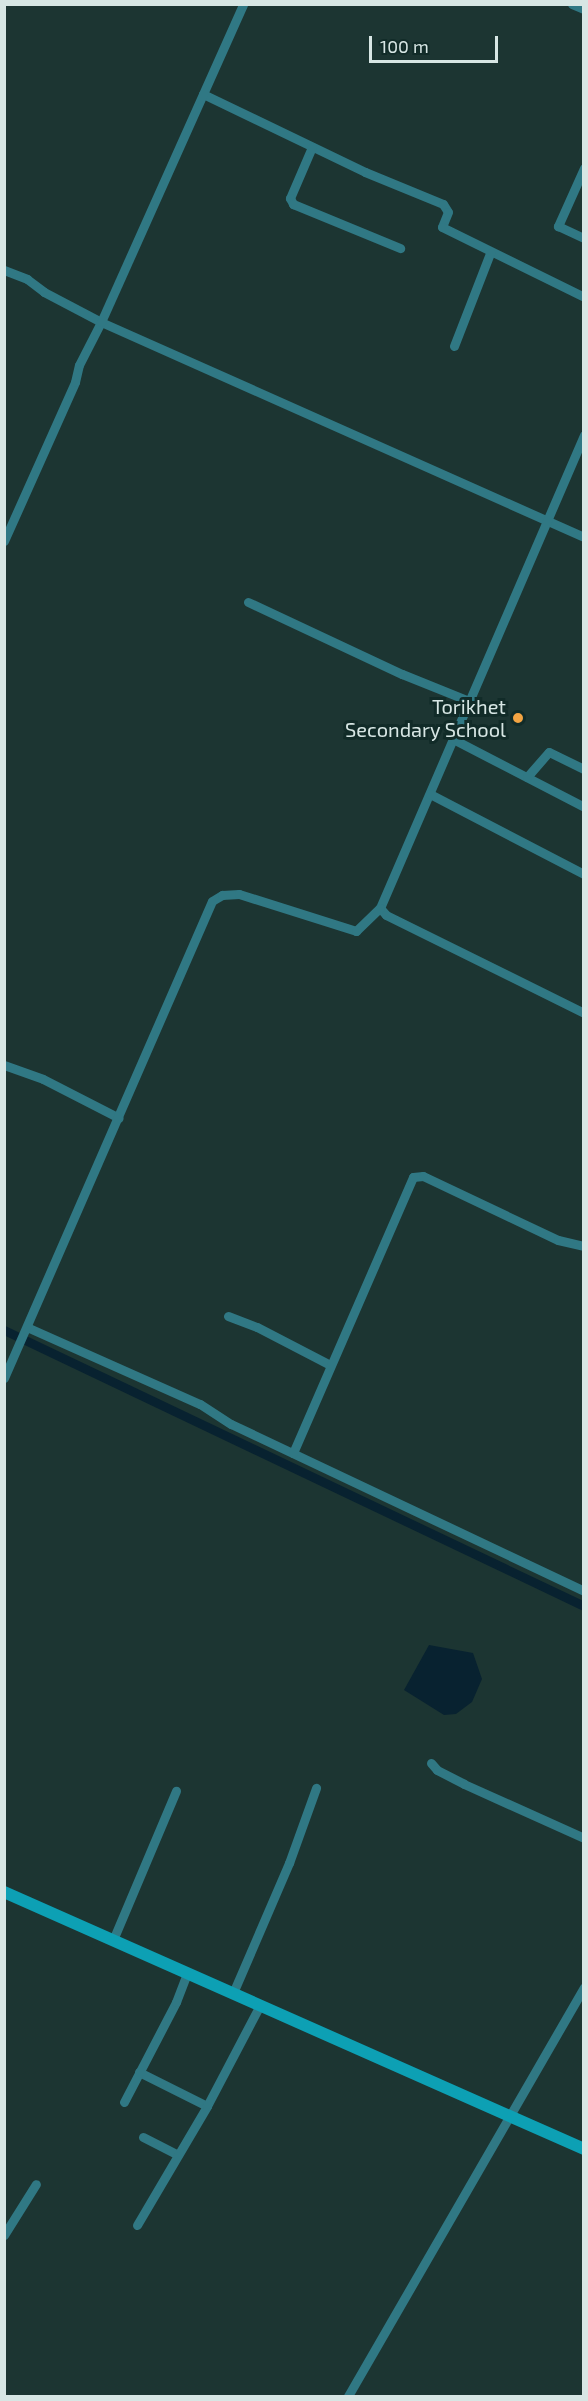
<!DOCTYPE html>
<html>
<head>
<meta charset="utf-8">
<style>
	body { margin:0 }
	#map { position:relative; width:588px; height:2401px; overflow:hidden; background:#1c3532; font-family:"Exo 2",sans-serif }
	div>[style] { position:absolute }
	.water>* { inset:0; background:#082230 }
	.canal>* { height:9px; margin:-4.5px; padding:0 4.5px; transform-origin:4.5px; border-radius:4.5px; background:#082230 }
	.street>* { height:9px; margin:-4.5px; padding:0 4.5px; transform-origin:4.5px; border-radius:4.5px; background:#307884 }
	.secondary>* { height:12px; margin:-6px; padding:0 6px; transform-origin:6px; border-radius:6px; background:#0da0b4 }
	.dots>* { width:16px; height:16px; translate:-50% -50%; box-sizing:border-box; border:3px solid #112b28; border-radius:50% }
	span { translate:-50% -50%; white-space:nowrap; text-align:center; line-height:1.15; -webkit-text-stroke:6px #112b28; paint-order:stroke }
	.poi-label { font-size:20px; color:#d7e6e4 }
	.right { translate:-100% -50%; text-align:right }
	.frame { position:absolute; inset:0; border:6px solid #d7e6e4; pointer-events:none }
	.scale { position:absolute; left:369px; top:36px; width:129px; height:27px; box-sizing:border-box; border:3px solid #d7e6e4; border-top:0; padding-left:8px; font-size:18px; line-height:21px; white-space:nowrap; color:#d7e6e4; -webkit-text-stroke:4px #112b28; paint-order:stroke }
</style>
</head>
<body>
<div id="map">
	<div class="water">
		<div style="clip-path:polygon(429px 1645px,473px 1653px,482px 1679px,472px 1702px,456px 1714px,444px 1715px,404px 1690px)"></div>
	</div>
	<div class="canal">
		<div style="left:4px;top:1330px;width:642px;rotate:25.45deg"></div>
	</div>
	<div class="street">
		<div style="left:572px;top:4px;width:13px;rotate:23deg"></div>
		<div style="left:203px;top:94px;width:180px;rotate:25.7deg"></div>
		<div style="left:365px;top:172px;width:84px;rotate:22.3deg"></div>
		<div style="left:443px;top:204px;width:9px;rotate:58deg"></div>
		<div style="left:448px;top:212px;width:16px;rotate:112deg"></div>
		<div style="left:442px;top:227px;width:158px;rotate:26.2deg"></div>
		<div style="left:312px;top:147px;width:56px;rotate:113.3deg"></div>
		<div style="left:290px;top:198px;width:7px;rotate:63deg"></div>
		<div style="left:293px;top:204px;width:116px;rotate:22.4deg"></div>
		<div style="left:584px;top:168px;width:64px;rotate:114.1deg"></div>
		<div style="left:558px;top:226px;width:29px;rotate:25deg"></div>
		<div style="left:4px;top:270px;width:25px;rotate:21deg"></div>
		<div style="left:27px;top:279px;width:21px;rotate:37deg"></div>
		<div style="left:44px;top:292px;width:64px;rotate:27.8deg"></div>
		<div style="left:101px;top:322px;width:529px;rotate:24deg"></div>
		<div style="left:454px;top:346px;width:100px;rotate:-68.8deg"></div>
		<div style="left:584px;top:435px;width:515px;rotate:113.33deg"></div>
		<div style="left:380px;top:908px;width:9px;rotate:49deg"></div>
		<div style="left:386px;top:915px;width:221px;rotate:26.3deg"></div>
		<div style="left:4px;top:541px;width:174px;rotate:-65.9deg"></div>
		<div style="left:75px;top:382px;width:17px;rotate:-77deg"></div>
		<div style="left:79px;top:365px;width:48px;rotate:-62.9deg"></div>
		<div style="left:101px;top:322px;width:348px;rotate:-65.9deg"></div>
		<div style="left:248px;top:602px;width:170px;rotate:25.1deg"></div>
		<div style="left:402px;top:674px;width:72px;rotate:21.9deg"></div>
		<div style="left:453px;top:739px;width:148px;rotate:27.4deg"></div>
		<div style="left:527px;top:777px;width:33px;rotate:-49deg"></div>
		<div style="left:549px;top:752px;width:39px;rotate:26deg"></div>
		<div style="left:430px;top:794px;width:174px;rotate:27.5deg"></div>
		<div style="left:4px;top:1065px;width:41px;rotate:19.7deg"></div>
		<div style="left:43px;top:1079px;width:85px;rotate:27.2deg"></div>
		<div style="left:228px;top:1316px;width:31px;rotate:21deg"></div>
		<div style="left:257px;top:1327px;width:82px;rotate:27.5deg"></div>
		<div style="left:29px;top:1328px;width:187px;rotate:24deg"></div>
		<div style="left:200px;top:1404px;width:37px;rotate:33deg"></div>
		<div style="left:231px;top:1424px;width:391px;rotate:25.3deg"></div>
		<div style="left:4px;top:1378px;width:520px;rotate:-66.44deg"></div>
		<div style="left:212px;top:901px;width:12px;rotate:-31deg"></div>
		<div style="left:222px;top:895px;width:17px;rotate:-3deg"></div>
		<div style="left:239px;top:894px;width:123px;rotate:17.5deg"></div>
		<div style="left:356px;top:931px;width:33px;rotate:-44deg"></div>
		<div style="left:293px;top:1453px;width:301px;rotate:-66.5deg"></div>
		<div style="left:413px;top:1177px;width:10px;rotate:-6deg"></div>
		<div style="left:423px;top:1176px;width:149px;rotate:25.4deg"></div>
		<div style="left:558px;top:1240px;width:27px;rotate:13deg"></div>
		<div style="left:431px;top:1763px;width:9px;rotate:49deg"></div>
		<div style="left:437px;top:1770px;width:30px;rotate:27deg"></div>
		<div style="left:464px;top:1784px;width:132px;rotate:24.2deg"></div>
		<div style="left:113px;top:1940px;width:162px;rotate:-67.1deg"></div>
		<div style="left:233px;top:1993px;width:142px;rotate:-66.7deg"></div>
		<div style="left:289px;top:1863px;width:80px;rotate:-70.2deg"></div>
		<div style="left:139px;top:2072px;width:76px;rotate:26.6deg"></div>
		<div style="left:124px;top:2102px;width:113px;rotate:-62.5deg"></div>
		<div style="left:176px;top:2002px;width:31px;rotate:-69deg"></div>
		<div style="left:143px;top:2137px;width:39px;rotate:27deg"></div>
		<div style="left:137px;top:2225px;width:138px;rotate:-59.5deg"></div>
		<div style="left:207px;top:2106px;width:114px;rotate:-62.3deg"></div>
		<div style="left:4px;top:2235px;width:60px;rotate:-57.9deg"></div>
		<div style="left:348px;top:2396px;width:472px;rotate:-60deg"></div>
	</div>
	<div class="secondary">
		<div style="left:4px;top:1892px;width:634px;rotate:23.9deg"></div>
	</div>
	<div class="dots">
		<div style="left:518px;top:718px;background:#f3a443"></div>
	</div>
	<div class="poi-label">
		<span class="right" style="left:506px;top:718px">Torikhet<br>Secondary School</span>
	</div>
	<div class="frame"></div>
	<div class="scale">100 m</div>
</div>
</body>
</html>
